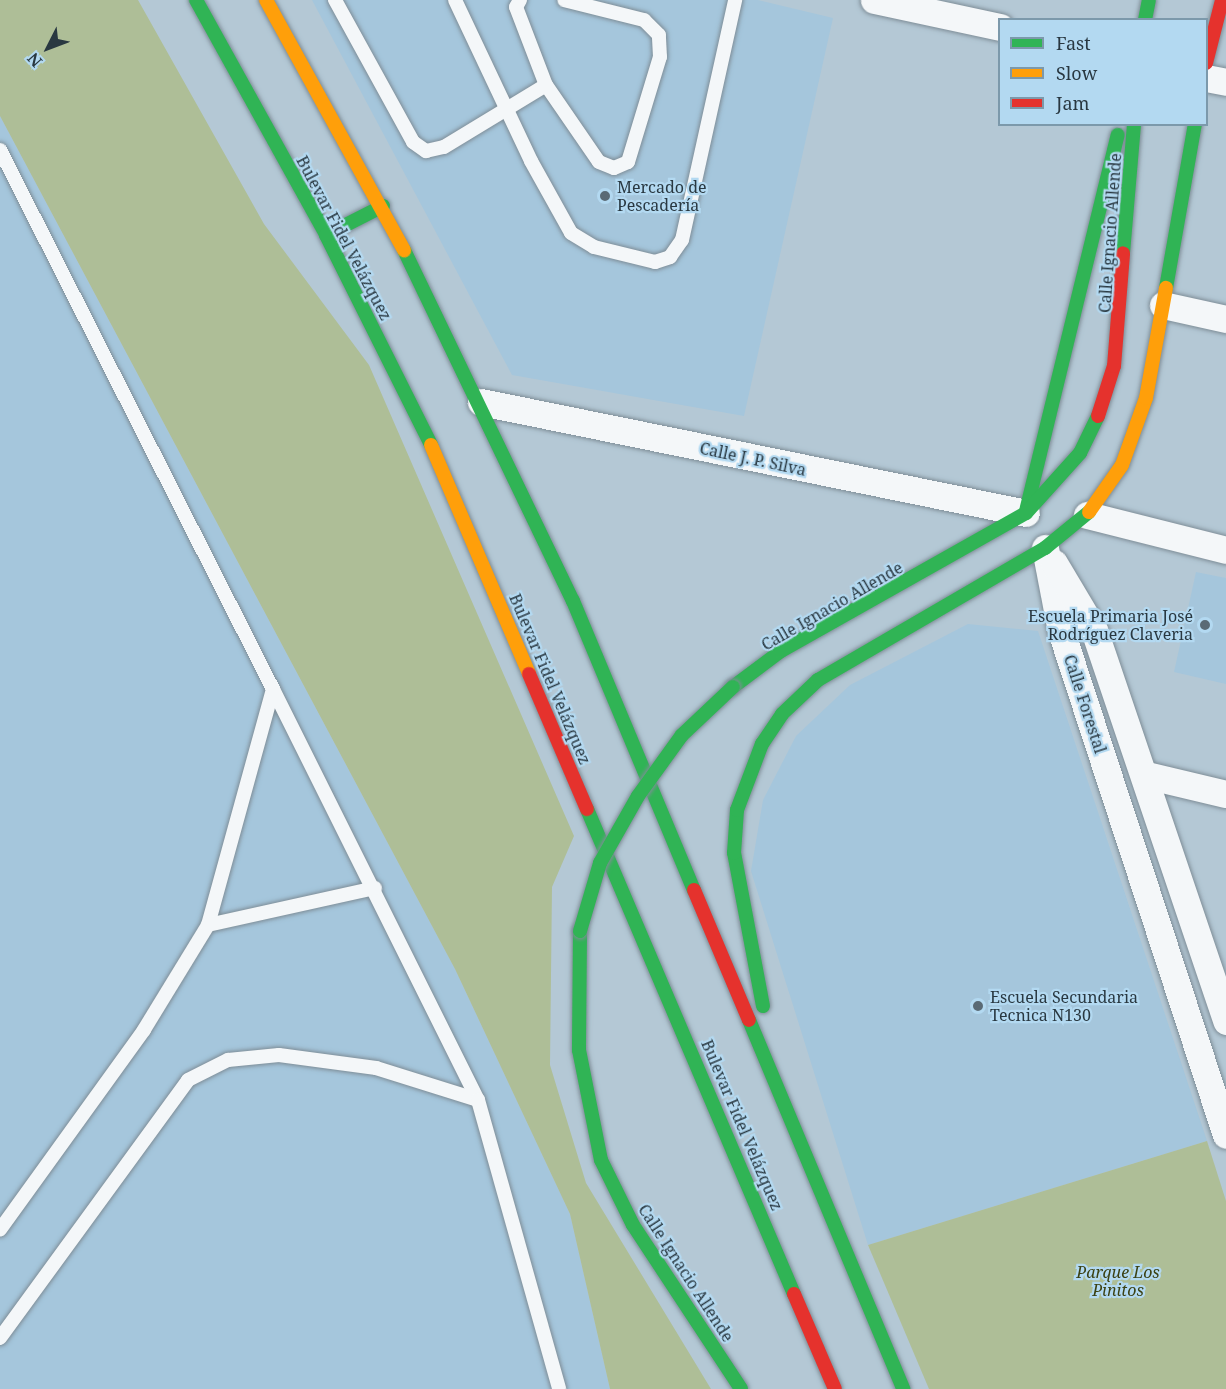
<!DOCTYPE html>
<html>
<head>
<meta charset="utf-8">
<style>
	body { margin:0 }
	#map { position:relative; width:1226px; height:1389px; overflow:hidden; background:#b4c8d5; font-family:"Noto Serif",serif }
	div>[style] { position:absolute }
	.built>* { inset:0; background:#a5c6dc }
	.green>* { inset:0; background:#aebe97 }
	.roads { filter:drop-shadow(0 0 2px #7e8d97) drop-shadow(0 0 2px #7e8d97) }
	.lane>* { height:14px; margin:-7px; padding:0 7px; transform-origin:7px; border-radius:7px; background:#f4f7f9 }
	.street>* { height:27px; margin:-13.5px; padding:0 13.5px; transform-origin:13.5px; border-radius:13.5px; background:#f4f7f9 }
	.fast>* { height:14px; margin:-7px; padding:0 7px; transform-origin:7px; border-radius:7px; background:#30b455 }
	.slow>* { height:14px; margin:-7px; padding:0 7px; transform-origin:7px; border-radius:7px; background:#ff9f0a }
	.jam>* { height:14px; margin:-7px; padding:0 7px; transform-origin:7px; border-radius:7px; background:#e5322d }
	.bridges { filter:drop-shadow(0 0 2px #7e8d97) drop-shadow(0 0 2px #7e8d97) }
	.fast-bridge>* { height:14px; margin:-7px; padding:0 7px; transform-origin:7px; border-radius:7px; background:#30b455 }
	.dots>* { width:16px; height:16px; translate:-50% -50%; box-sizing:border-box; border:3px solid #b3d9f1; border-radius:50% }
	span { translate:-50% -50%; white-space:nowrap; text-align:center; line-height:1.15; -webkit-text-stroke:4.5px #b3d9f1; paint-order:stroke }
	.poi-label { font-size:16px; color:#293841 }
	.left { translate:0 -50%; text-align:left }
	.right { translate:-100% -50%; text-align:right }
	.street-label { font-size:16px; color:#293841 }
	.park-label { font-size:16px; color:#3b4113; font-style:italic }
	.legend { position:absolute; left:998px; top:18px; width:210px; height:108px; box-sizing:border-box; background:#b3d9f1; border:2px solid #7c99ab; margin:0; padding:8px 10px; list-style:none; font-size:18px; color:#293841 }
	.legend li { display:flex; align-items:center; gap:12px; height:30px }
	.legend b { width:30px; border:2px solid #7c99ab }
	.north { position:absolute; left:18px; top:18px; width:60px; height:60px; -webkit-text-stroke:4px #b3d9f1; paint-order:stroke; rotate:228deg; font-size:16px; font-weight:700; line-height:24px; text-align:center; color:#293841 }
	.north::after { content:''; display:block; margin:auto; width:21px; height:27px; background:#293841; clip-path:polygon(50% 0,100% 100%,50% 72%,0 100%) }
</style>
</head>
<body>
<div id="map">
	<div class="built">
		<div style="clip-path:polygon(312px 0,758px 0,833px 18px,744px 416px,512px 375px)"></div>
		<div style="clip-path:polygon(0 116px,455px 969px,570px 1214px,610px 1389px,0 1389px)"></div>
		<div style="clip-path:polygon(1196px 572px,1226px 578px,1226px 684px,1174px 672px)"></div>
		<div style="clip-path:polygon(968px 624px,1038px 631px,1207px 1141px,868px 1245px,751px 871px,763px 800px,796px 736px,850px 685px)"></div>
	</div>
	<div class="green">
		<div style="clip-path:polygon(0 0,138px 0,264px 224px,369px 365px,574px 836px,552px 887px,550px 1065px,586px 1183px,711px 1389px,610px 1389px,570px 1214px,455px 969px,0 116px)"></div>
		<div style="clip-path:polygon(1207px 1141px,1226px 1201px,1226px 1389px,929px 1389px,868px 1245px)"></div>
	</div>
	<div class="roads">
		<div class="lane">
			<div style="left:335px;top:0;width:162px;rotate:61.2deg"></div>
			<div style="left:413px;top:142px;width:16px;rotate:35deg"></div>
			<div style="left:426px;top:151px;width:18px;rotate:-13deg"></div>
			<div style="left:444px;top:147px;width:119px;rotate:-31.3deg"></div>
			<div style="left:455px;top:0;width:178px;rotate:64.7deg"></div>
			<div style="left:531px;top:161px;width:82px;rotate:60.9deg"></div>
			<div style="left:571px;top:233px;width:27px;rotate:31deg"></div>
			<div style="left:594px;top:247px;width:63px;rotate:13.8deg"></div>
			<div style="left:655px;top:262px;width:16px;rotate:-18deg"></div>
			<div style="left:670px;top:257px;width:21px;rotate:-55deg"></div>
			<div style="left:682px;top:240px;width:246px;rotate:-77.5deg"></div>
			<div style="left:520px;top:0;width:8px;rotate:120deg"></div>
			<div style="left:516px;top:7px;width:84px;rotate:69deg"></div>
			<div style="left:546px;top:85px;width:93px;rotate:55.5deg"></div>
			<div style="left:599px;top:162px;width:16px;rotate:22deg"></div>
			<div style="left:614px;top:168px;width:15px;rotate:-23deg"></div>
			<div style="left:628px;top:162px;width:110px;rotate:-73.1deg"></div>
			<div style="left:660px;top:57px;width:22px;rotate:-93deg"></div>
			<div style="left:659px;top:35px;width:21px;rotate:-135deg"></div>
			<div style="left:644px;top:20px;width:82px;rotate:-166deg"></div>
			<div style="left:0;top:150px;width:604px;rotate:63.14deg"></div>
			<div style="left:273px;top:689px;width:245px;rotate:105.4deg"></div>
			<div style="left:208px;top:925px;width:123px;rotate:121.4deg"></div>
			<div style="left:144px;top:1030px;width:246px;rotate:125.8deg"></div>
			<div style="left:273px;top:689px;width:459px;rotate:63.5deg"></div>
			<div style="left:208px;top:925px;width:171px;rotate:-12.5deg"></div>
			<div style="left:0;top:1338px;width:319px;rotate:-53.9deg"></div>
			<div style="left:188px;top:1080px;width:45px;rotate:-26.6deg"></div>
			<div style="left:228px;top:1060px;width:51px;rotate:-5.6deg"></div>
			<div style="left:279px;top:1055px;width:98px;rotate:7.6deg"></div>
			<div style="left:376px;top:1068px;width:107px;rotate:17.4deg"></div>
			<div style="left:478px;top:1100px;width:300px;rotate:74.3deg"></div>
		</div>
		<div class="street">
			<div style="left:874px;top:0;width:129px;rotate:12.1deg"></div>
			<div style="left:1206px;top:78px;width:20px;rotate:11deg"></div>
			<div style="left:1163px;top:305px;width:65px;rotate:12.5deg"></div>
			<div style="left:481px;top:402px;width:556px;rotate:11.51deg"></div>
			<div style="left:1087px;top:515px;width:143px;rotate:14.1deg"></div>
			<div style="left:1045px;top:548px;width:85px;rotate:79.1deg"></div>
			<div style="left:1061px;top:631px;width:530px;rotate:71.87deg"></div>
			<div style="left:1054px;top:563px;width:78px;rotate:59.2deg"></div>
			<div style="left:1094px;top:630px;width:413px;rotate:71.3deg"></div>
			<div style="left:1146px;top:775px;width:82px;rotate:13.4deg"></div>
		</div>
		<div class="fast">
			<div style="left:196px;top:0;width:269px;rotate:61deg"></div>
			<div style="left:326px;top:235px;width:235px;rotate:63.4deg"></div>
			<div style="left:1145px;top:20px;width:20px;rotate:-79deg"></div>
			<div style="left:326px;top:235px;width:64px;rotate:-27deg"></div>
			<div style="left:404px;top:250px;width:390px;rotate:64.3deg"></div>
			<div style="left:573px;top:601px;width:313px;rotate:67.3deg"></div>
			<div style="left:1123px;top:253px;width:129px;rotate:-85.1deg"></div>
			<div style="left:1166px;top:288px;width:167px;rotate:-80deg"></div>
			<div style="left:1026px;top:511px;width:387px;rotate:-76.3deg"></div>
			<div style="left:733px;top:687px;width:60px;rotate:-36.9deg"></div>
			<div style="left:781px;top:651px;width:281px;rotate:-29.4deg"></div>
			<div style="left:1026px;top:513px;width:81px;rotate:-48deg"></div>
			<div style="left:1080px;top:453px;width:41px;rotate:-64.1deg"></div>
			<div style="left:587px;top:809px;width:527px;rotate:66.89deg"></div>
			<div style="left:580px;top:931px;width:119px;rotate:90.5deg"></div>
			<div style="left:579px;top:1050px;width:112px;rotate:78.7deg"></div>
			<div style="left:601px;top:1160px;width:72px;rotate:63.8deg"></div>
			<div style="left:633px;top:1225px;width:196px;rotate:56.6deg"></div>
			<div style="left:763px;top:1006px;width:156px;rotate:-100.7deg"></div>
			<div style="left:734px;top:853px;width:43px;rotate:-86deg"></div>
			<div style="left:737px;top:810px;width:71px;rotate:-69.3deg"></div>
			<div style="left:762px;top:744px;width:36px;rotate:-56deg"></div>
			<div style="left:782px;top:714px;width:50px;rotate:-43.4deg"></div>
			<div style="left:818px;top:680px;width:263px;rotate:-30.2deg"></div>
			<div style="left:1045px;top:548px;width:57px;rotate:-39.3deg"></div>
			<div style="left:749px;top:1020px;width:400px;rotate:67.3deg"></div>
		</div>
		<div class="slow">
			<div style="left:266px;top:0;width:286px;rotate:61.1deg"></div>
			<div style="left:431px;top:445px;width:249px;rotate:66.8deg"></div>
			<div style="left:1089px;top:512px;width:57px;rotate:-54.9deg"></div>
			<div style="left:1122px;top:465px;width:71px;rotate:-70.3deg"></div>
			<div style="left:1146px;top:398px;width:112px;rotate:-79.7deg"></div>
		</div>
		<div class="jam">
			<div style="left:1206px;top:63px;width:65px;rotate:-75.7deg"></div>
			<div style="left:1098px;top:416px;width:52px;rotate:-72.3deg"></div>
			<div style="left:1114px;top:366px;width:113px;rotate:-85.4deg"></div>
			<div style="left:529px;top:674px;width:147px;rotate:66.8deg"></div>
			<div style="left:694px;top:890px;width:141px;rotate:67.1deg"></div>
			<div style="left:794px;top:1294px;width:103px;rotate:66.7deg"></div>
		</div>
	</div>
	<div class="bridges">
		<div class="fast-bridge">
			<div style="left:580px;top:931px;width:71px;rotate:-73.6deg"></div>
			<div style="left:600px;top:863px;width:77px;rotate:-60.4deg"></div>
			<div style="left:638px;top:796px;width:75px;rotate:-54.2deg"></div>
			<div style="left:682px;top:735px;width:70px;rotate:-43.3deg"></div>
		</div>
	</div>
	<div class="dots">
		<div style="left:605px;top:196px;background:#5a6a75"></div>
		<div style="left:1205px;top:625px;background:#5a6a75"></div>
		<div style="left:978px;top:1006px;background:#5a6a75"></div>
	</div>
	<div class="poi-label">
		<span class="left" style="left:617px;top:196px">Mercado de<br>Pescadería</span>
		<span class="right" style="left:1193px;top:625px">Escuela Primaria José<br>Rodríguez Claveria</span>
		<span class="left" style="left:990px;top:1006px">Escuela Secundaria<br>Tecnica N130</span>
	</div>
	<div class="street-label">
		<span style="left:1110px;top:233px;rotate:-86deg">Calle Ignacio Allende</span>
		<span style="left:344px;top:238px;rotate:62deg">Bulevar Fidel Velázquez</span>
		<span style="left:753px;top:459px;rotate:12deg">Calle J. P. Silva</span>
		<span style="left:832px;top:606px;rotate:-30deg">Calle Ignacio Allende</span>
		<span style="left:550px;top:679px;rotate:67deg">Bulevar Fidel Velázquez</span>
		<span style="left:1085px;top:704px;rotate:72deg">Calle Forestal</span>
		<span style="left:742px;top:1125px;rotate:67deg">Bulevar Fidel Velázquez</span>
		<span style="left:686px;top:1273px;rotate:57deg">Calle Ignacio Allende</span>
	</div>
	<div class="park-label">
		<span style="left:1118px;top:1281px">Parque Los<br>Pinitos</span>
	</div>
	<ul class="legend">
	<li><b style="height:8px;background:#30b455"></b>Fast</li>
	<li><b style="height:8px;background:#ff9f0a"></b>Slow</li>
	<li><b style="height:8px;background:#e5322d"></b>Jam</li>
	</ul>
	<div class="north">N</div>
</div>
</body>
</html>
